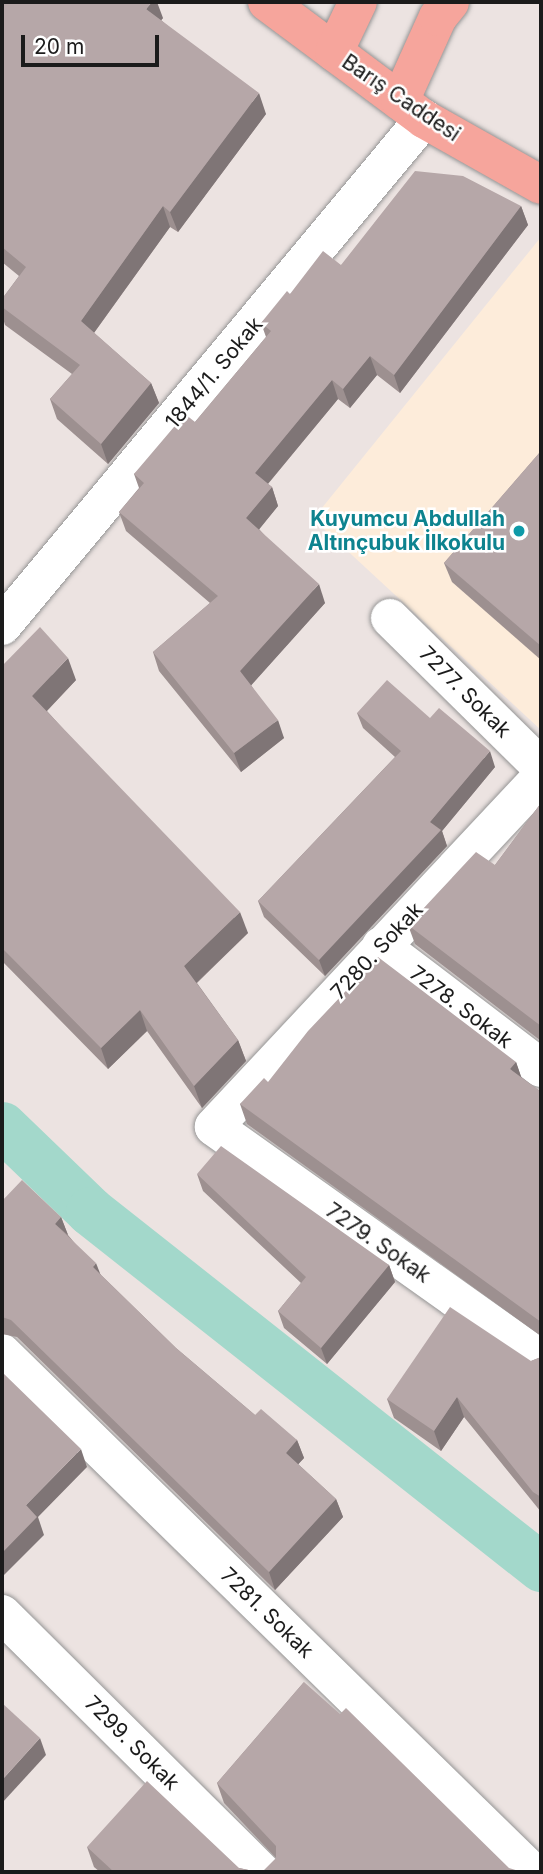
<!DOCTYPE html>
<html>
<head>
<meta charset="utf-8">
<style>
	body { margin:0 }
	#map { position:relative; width:543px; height:1874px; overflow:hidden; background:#ece3e1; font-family:Inter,sans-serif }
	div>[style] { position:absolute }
	.education>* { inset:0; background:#fdecda }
	.canal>* { height:49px; margin:-24.5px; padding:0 24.5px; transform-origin:24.5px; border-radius:24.5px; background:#a3d8cb }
	.roads { filter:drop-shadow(0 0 2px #959595) drop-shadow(0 0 2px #959595) }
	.minor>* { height:38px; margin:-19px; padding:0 19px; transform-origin:19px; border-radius:19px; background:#fff }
	.major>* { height:38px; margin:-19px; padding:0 19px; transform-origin:19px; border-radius:19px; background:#f6a59c }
	.wall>* { inset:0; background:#9d9090 }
	.shaded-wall>* { inset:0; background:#7f7576 }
	.building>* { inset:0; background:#b6a7a8 }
	.dots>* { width:19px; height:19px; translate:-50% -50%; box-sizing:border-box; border:4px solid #fff; border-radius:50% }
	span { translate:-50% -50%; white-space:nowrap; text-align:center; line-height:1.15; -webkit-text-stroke:5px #fff; paint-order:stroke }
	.street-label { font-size:21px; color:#1b1b1b }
	.culture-label { font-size:21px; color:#0d838f; font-weight:700 }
	.right { translate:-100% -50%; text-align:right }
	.frame { position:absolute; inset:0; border:4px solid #1b1b1b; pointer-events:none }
	.scale { position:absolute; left:21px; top:35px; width:138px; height:32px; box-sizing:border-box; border:4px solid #1b1b1b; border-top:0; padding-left:9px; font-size:21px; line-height:24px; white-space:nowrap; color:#1b1b1b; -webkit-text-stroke:5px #fff; paint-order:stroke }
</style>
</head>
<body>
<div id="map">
	<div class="education">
		<div style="clip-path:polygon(541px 237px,541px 730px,313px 519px)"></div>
	</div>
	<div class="canal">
		<div style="left:2px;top:1126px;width:122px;rotate:44deg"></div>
		<div style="left:90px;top:1211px;width:575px;rotate:38.29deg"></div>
	</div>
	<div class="roads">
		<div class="minor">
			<div style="left:390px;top:618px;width:212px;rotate:44.6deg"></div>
			<div style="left:2px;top:626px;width:660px;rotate:-50.23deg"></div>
			<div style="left:541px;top:777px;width:479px;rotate:133.1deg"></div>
			<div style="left:214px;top:1127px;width:401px;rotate:35.4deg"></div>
			<div style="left:381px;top:946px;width:201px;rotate:37.3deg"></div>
			<div style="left:2px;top:1353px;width:742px;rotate:44.4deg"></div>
			<div style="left:2px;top:1614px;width:366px;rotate:44.8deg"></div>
		</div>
		<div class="major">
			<div style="left:267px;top:2px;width:196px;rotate:36.7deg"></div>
			<div style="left:424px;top:119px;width:134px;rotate:29.4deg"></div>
			<div style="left:334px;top:52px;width:55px;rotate:-64.4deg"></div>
			<div style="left:400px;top:101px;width:92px;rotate:-65.7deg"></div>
			<div style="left:438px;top:17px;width:19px;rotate:-51deg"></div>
		</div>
	</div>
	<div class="wall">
		<div style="clip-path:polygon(2px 2px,163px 18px,161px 20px,266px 114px,178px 232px,170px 227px,94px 333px,151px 383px,159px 403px,108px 464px,57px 419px,50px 399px,72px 374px,5px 325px,2px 315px,2px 299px,19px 276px,2px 262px)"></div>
		<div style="clip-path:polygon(521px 206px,528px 225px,400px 393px,377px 375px,350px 408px,338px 399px,268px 484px,272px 487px,278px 506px,259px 529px,325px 603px,251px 685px,284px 738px,241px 772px,159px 671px,153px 652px,210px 603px,126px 531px,119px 512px,139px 488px,134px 474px,195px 422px,266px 337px,261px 323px,290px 294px,341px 265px)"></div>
		<div style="clip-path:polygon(541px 451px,541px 660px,452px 582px,444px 563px)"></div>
		<div style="clip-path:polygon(2px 666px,76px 680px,47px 711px,248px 933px,197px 983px,238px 1040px,246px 1061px,202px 1108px,147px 1031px,108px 1069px,2px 961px)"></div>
		<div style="clip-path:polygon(357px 713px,430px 718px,495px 767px,442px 831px,447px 846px,325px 976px,264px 917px,258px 901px,395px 757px,363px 728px)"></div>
		<div style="clip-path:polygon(541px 803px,541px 1041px,415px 944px,408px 925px,495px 865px)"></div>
		<div style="clip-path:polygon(516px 1062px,521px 1077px,541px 1092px,541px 1336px,247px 1124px,240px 1104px,268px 1082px)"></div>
		<div style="clip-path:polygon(197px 1174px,389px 1265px,395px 1282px,327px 1364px,284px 1328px,278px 1311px,301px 1283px,203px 1191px)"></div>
		<div style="clip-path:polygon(2px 1201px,61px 1217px,68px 1235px,101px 1275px,176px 1348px,255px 1415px,297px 1440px,304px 1458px,298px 1464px,336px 1499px,343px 1517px,275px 1590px,17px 1337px,2px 1334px)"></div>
		<div style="clip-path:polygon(541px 1357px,541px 1512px,464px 1417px,441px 1451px,394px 1418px,387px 1399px,531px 1361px)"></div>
		<div style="clip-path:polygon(304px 1682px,276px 1858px,224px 1803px,217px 1783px)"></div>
		<div style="clip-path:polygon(87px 1847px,239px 1868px,258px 1872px,100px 1872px,94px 1867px)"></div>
	</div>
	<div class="shaded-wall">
		<div style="clip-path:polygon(152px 2px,157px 2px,163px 18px,154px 29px,146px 9px)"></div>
		<div style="clip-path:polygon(259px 93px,266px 114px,178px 232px,170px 212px)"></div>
		<div style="clip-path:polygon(163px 206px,170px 227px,88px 341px,81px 321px)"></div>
		<div style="clip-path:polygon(521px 206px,528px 225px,400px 393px,394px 375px)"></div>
		<div style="clip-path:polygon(370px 356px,377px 375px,350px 408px,343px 389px)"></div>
		<div style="clip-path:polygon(332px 380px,338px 399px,261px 492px,255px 473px)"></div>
		<div style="clip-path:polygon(151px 383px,159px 403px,108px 464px,101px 444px)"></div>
		<div style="clip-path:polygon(272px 487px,278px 506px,253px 537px,246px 518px)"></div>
		<div style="clip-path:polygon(319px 584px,325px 603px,247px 690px,240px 671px)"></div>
		<div style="clip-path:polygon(68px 658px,76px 680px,40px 718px,32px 696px)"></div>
		<div style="clip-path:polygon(278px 720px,284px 738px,241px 772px,234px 753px)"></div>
		<div style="clip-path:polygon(490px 751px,495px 767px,442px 831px,447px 846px,325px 976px,319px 960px,430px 822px)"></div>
		<div style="clip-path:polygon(240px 912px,248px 933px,192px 987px,184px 966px)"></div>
		<div style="clip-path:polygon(140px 1010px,147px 1031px,108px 1069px,101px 1048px)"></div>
		<div style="clip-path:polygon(238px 1040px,246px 1061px,202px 1108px,194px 1086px)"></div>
		<div style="clip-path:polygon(516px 1062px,523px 1082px,510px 1069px)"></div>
		<div style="clip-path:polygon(61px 1217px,68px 1235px,55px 1224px)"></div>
		<div style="clip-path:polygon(96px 1263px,103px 1281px,93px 1267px)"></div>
		<div style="clip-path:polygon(389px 1265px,395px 1282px,327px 1364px,321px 1348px)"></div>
		<div style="clip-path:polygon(457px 1397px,464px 1417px,441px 1451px,434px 1431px)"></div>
		<div style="clip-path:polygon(297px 1440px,304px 1458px,293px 1470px,286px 1453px)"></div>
		<div style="clip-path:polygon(81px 1449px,87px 1467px,38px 1517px,44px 1535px,2px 1577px,2px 1553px,26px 1505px)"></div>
		<div style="clip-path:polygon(336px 1499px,343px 1517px,275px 1590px,269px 1572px)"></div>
		<div style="clip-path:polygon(40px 1738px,46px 1755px,2px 1803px,2px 1780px)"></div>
	</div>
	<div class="building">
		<div style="clip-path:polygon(2px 2px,152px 2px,146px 9px,259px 93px,170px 212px,163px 206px,81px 321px,151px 383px,101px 444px,50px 399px,80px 365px,2px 307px,2px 299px,26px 267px,2px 247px)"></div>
		<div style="clip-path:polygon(415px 171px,463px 176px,521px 206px,394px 375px,370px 356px,343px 389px,332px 380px,255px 473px,272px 487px,246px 518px,319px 584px,240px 671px,278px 720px,234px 753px,153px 652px,218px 596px,119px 512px,144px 483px,134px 474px,185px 414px,195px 422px,271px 331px,261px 323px,287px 291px,290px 294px,323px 251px,341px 265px)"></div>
		<div style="clip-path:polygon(541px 451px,541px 646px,444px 563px)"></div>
		<div style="clip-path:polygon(40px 627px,68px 658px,32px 696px,240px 912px,184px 966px,238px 1040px,194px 1086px,140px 1010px,101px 1048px,2px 948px,2px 666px)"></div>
		<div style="clip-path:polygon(387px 680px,430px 718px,439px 708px,490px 751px,430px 822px,441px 830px,319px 960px,258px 901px,401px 751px,357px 713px)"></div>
		<div style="clip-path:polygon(541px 803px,541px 1026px,408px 925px,476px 852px,495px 865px)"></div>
		<div style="clip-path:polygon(378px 957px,516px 1062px,510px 1069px,541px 1092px,541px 1322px,240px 1104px,264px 1078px,268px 1082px,308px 1031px)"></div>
		<div style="clip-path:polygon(221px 1146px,389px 1265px,321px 1348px,278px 1311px,306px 1277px,197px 1174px)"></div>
		<div style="clip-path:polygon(22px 1180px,61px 1217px,55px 1224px,96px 1263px,93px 1267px,176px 1348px,255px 1415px,261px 1409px,297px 1440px,286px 1453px,336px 1499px,269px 1572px,11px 1320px,2px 1317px,2px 1201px)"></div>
		<div style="clip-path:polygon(450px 1307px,531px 1361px,541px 1357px,541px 1497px,533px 1492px,457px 1397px,434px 1431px,387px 1399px)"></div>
		<div style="clip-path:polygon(2px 1372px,81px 1449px,26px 1505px,37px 1517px,2px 1553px)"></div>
		<div style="clip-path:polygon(304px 1682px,340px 1714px,346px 1708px,509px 1868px,522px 1872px,262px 1872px,276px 1858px,276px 1846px,217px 1783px)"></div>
		<div style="clip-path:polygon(2px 1703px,40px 1738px,2px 1780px)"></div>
		<div style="clip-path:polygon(147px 1781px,239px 1868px,258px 1872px,114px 1872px,87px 1847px)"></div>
	</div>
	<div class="dots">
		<div style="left:519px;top:531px;background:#0f9aa8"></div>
	</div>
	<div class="street-label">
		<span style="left:401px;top:98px;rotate:34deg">Barış Caddesi</span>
		<span style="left:214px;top:373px;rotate:-50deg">1844/1. Sokak</span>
		<span style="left:465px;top:692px;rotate:45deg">7277. Sokak</span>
		<span style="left:377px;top:951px;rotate:-47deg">7280. Sokak</span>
		<span style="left:461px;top:1007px;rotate:37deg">7278. Sokak</span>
		<span style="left:378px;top:1243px;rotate:35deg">7279. Sokak</span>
		<span style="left:267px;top:1613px;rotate:44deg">7281. Sokak</span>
		<span style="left:132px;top:1743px;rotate:45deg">7299. Sokak</span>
	</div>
	<div class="culture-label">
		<span class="right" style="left:505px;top:531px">Kuyumcu Abdullah<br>Altınçubuk İlkokulu</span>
	</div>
	<div class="frame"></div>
	<div class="scale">20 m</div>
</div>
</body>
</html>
